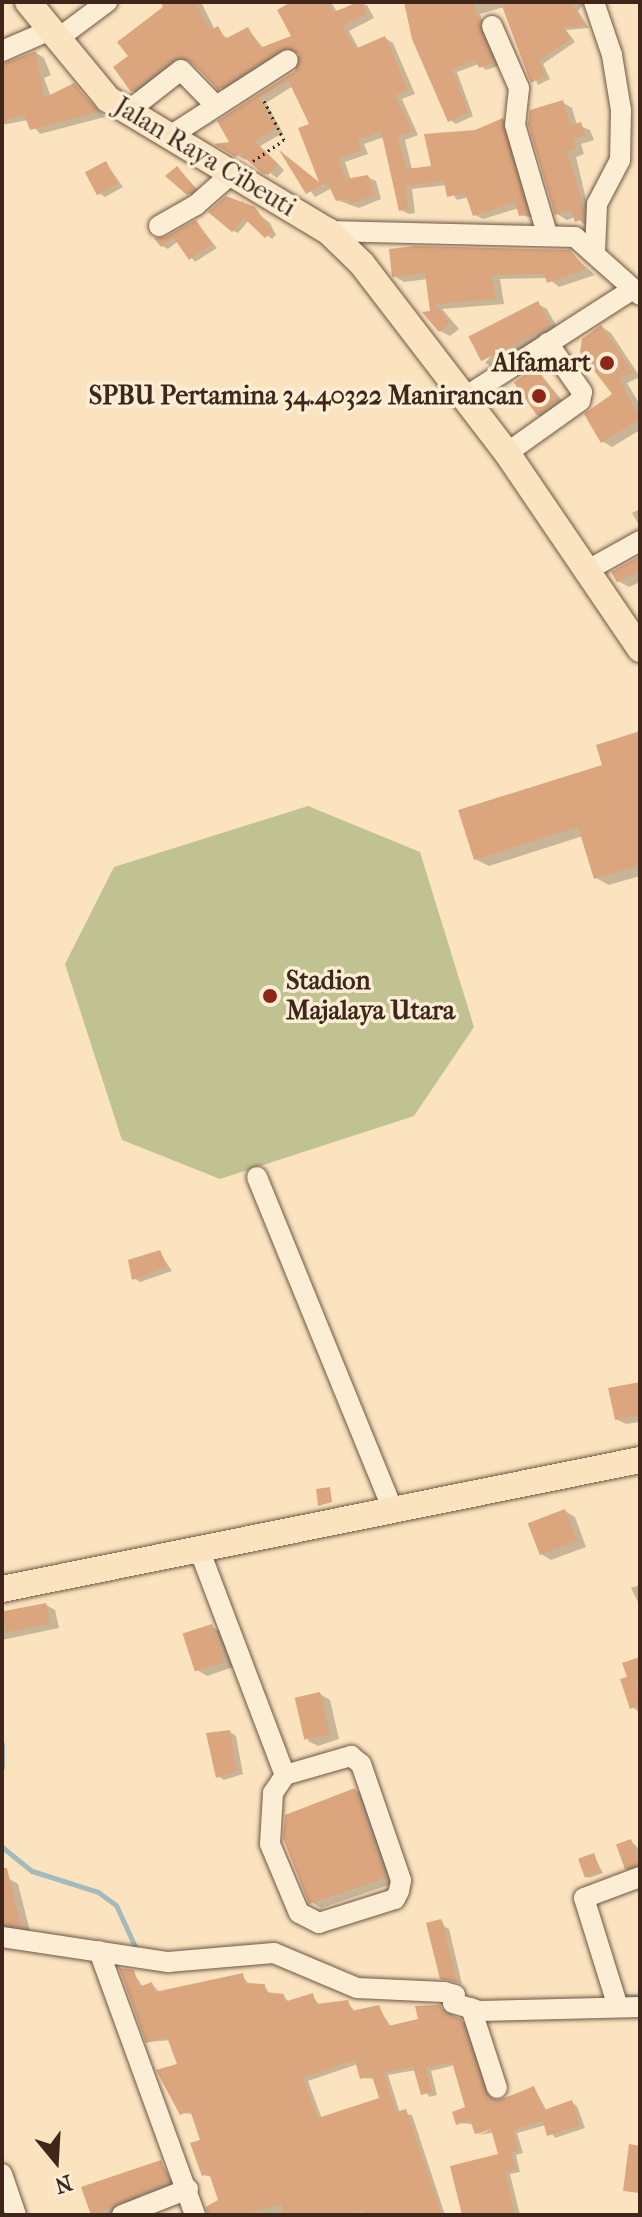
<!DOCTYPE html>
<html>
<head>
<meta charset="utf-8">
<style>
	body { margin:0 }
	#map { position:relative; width:642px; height:2217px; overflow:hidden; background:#fbe3bf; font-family:"IM FELL French Canon",serif }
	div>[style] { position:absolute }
	.green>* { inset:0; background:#c0c391 }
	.shadow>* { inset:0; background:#0003 }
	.stream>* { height:5px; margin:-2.5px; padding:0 2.5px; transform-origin:2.5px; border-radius:2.5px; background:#a3bbbc }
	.building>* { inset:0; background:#dba57e; transform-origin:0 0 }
	.path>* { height:3px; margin-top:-1.5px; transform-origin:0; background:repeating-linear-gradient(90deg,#40261a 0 2px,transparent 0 6px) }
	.roads { filter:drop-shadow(0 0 2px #6f5543) drop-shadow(0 0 2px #6f5543) }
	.minor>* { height:20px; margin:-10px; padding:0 10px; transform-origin:10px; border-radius:10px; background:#fcedd5 }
	.major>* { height:26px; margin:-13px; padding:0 13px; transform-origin:13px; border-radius:13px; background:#fbe3bf }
	.dots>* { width:22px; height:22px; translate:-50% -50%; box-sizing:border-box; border:4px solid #fcedd5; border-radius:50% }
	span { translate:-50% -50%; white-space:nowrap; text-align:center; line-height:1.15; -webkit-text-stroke:7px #fcedd5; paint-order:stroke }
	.street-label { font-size:26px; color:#40261a }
	.poi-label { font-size:26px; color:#40261a; font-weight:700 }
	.right { translate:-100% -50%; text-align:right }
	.left { translate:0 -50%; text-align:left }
	.frame { position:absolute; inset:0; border:4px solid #40261a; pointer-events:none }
	.north { position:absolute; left:16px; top:2121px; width:80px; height:80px; -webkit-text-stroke:6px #fcedd5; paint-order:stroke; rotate:162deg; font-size:22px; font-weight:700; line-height:32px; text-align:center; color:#40261a }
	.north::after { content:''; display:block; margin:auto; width:28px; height:36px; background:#40261a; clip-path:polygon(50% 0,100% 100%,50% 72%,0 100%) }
</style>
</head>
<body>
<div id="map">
	<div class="green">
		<div style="clip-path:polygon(308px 806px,420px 852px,474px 1027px,414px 1116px,220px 1179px,122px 1140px,65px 964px,114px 867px)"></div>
	</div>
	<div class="shadow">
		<div style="clip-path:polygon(163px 2px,201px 2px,215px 30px,229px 39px,248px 29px,264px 49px,294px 37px,295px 2px,331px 2px,337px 12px,356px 2px,367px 5px,374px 18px,349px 31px,359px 49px,385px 38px,393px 43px,415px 94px,402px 99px,418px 135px,405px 140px,412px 170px,434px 167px,475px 132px,503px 120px,510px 124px,534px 218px,520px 215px,519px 208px,483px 219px,475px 215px,469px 197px,457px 200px,447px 185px,412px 189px,415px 213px,409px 214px,401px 210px,384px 137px,364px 144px,368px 154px,345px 162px,351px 180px,368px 177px,376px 181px,381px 199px,359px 208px,337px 200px,332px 188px,315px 197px,285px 156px,323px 186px,300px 129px,312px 125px,293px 86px,266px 103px,283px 133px,260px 146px,284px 170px,277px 178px,248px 157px,245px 160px,220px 145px,232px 144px,219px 122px,297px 72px,300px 54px,290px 52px,227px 93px,187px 60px,140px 95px,133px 91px,131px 57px,166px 7px)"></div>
		<div style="clip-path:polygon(406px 2px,586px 2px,578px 11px,589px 28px,566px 30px,575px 42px,543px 64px,550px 79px,538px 85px,504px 7px,480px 14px,498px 66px,486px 70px,479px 64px,457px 72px,473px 116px,456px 124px,450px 120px)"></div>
		<div style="clip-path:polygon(36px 53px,44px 58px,51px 75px,44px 78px,51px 97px,74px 85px,105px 117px,40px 134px,28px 120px,2px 125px,2px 64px)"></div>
		<div style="clip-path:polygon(562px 102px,572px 108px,577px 125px,590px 130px,594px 140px,581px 144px,584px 154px,576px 157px,592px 224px,586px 226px,576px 217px,567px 220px,557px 214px)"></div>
		<div style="clip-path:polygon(106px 163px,123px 187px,105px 197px,99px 193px)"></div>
		<div style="clip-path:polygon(177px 168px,200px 192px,195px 197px,188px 193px)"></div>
		<div style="clip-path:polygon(242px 201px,270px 223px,276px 235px,272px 239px,249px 220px,238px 233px,233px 231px,236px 205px)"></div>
		<div style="clip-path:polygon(196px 222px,217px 248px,195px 262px,178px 241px,168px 249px,162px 246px)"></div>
		<div style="clip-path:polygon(569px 252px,595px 275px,559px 287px,548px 278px,500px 279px,504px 304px,442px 309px,459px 329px,450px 336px,440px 331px,432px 312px,428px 279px,404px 282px,394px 276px)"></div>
		<div style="clip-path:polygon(538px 304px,547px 309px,560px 332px,495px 368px,485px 363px)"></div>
		<div style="clip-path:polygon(602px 327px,611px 333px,640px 377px,627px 383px,640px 405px,640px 430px,612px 447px,602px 441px,614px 394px)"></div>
		<div style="clip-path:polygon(536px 369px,567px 406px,547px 420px,537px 415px)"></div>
		<div style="clip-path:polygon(640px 509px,640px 527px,632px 513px)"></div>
		<div style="clip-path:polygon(640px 556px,640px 582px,629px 587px,618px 581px)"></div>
		<div style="clip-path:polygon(640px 733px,640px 876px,609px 885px,596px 878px,583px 836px,489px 866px,475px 859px,604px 766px)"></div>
		<div style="clip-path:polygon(160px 1253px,172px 1271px,140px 1282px,134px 1278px)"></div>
		<div style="clip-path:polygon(640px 1384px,640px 1422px,626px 1424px,616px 1419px)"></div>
		<div style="clip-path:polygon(565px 1511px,575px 1517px,586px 1547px,551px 1560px,541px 1554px)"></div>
		<div style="clip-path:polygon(640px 1585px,640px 1606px,631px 1588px)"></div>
		<div style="clip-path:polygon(46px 1605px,55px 1610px,59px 1628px,2px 1640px,2px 1613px)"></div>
		<div style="clip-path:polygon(212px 1627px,221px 1632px,233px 1667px,207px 1676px,197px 1670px)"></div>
		<div style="clip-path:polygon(640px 1659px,640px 1710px,638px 1711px,632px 1707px,629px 1678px)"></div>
		<div style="clip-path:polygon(320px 1694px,330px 1700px,339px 1739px,318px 1746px,308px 1741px)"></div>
		<div style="clip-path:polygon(230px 1732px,236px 1736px,243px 1774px,224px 1780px,218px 1776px)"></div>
		<div style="clip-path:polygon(355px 1790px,365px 1795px,395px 1883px,321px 1908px,311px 1902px)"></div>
		<div style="clip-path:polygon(631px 1841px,640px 1850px,640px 1870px,632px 1872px,625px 1868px)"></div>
		<div style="clip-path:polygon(594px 1856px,603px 1873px,589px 1878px,587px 1877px)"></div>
		<div style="clip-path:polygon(8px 1878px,18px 1884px,30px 1931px,14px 1929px,2px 1936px,2px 1880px)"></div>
		<div style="clip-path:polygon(442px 1925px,449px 1929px,462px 1984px,441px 1977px)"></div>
		<div style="clip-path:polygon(evenodd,133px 1972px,143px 1987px,152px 1984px,160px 1993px,242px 1975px,250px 1986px,265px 1986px,270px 1995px,284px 1996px,289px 2002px,312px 1995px,320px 2006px,348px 2002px,355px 2012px,378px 2007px,392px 2028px,421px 2021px,440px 2007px,466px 2024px,494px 2101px,534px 2088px,547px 2111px,571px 2102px,577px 2106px,585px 2128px,555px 2138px,546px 2125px,517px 2133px,523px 2153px,516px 2155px,520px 2172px,510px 2174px,520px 2215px,465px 2215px,501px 2155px,495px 2132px,480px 2135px,500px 2124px,479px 2134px,472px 2124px,458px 2123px,467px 2108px,455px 2065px,431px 2071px,437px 2095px,429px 2097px,416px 2070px,388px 2075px,400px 2113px,412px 2115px,445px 2215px,209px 2215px,221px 2201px,212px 2177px,203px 2175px,203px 2141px,194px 2114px,181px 2113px,180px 2066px,171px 2040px,148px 2042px,133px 1972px,358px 2064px,361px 2078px,375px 2079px,382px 2100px,322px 2119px,308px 2081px,358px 2064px)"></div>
		<div style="clip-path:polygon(161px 2162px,174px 2185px,142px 2195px,117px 2215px,93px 2215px,84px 2189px)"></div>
	</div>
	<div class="stream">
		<div style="left:2px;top:1744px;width:23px;rotate:90deg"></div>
		<div style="left:2px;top:1847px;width:38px;rotate:39deg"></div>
		<div style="left:32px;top:1871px;width:69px;rotate:17.7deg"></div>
		<div style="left:98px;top:1892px;width:22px;rotate:36deg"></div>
		<div style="left:116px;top:1905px;width:53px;rotate:65.4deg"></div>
		<div style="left:619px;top:1996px;width:21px;rotate:3deg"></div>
	</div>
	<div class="building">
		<div style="clip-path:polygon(161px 2px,194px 2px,211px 30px,218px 26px,225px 39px,248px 27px,260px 48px,291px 36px,277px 10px,291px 2px,327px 2px,333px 12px,361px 2px,367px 13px,342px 26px,355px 49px,385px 36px,408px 90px,395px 95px,412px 131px,398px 136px,406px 169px,431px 166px,424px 134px,475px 130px,503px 118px,528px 214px,519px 216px,515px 202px,473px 216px,465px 193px,447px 197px,444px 181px,405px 186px,408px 209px,399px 211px,381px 131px,358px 140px,361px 150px,338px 158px,346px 179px,368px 175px,375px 195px,349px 205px,347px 198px,336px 201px,327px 182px,306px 194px,279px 150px,319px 182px,298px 128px,309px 124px,288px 80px,259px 98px,277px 128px,254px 141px,278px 164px,268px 175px,262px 173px,239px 153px,236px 157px,214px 144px,229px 142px,217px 121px,295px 71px,299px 54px,282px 49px,218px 90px,190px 60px,178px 57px,131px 92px,113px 67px,128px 56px,117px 42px,163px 7px)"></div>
		<div style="clip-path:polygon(404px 2px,473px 2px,493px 63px,479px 68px,476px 60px,452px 69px,468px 112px,448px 122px,412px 39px)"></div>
		<div style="clip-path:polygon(513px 2px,570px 2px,585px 26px,563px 27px,571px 39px,539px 61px,545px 76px,531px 83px,502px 6px)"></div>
		<div style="clip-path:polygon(36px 51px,44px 98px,74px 83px,98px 112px,30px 130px,24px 114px,2px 122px,2px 64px)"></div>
		<div style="clip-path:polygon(563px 100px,570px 125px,581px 122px,585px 135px,573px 139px,576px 149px,567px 151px,584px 209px,583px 219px,575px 222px,571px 210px,555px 215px,528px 124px,530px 110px)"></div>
		<div style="left:106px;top:161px;width:26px;height:24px;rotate:62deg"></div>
		<div style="clip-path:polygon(177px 166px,195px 188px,187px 195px,165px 176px)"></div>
		<div style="clip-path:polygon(226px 196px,255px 207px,272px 232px,265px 238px,244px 218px,232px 232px,208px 212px)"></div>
		<div style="clip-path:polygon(196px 220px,212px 244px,189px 260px,174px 238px,161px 247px,154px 238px,165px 237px)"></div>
		<div style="clip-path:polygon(415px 246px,570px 250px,586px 269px,547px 283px,544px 274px,491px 275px,496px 299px,435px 304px,450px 323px,439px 332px,422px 312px,430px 311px,425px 273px,392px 277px,389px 249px)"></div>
		<div style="left:538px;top:301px;width:28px;height:78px;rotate:63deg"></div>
		<div style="clip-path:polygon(601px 325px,633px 373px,619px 378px,640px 419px,601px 443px,584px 414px,612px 394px,580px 352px,582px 339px)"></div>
		<div style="left:536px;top:367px;width:40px;height:27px;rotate:55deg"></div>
		<div style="clip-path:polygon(640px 556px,640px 571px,617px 582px,611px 572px)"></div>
		<div style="clip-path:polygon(640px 731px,640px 865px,594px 879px,578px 827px,474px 860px,458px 810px,602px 765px,596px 745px)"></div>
		<div style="clip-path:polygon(160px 1250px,167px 1267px,132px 1280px,128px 1260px)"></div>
		<div style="clip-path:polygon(640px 1382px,640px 1415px,615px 1420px,608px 1388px)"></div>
		<div style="clip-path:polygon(330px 1487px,332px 1502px,318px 1506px,316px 1489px)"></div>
		<div style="left:565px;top:1509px;width:34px;height:40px;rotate:69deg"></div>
		<div style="left:46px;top:1603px;width:21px;height:45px;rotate:79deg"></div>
		<div style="left:212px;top:1624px;width:40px;height:31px;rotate:72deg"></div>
		<div style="clip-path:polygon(640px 1657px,640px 1679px,636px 1681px,640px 1705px,630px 1709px,620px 1679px,627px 1677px,622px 1663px)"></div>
		<div style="left:320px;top:1692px;width:43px;height:26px;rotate:77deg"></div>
		<div style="clip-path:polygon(230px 1730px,237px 1771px,216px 1778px,206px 1733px)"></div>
		<div style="clip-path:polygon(355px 1788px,386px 1878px,309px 1904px,283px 1838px,285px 1815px)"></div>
		<div style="left:631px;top:1839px;width:27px;height:16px;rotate:70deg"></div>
		<div style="left:594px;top:1853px;width:20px;height:17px;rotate:70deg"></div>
		<div style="clip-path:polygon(2px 1868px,7px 1868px,21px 1927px,2px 1924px)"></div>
		<div style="clip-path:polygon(441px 1919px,443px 1923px,457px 1982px,440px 1979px,426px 1923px)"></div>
		<div style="clip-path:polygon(evenodd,119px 1968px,134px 1970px,139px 1987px,152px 1982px,155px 1992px,243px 1973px,245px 1983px,265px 1984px,265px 1992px,284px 1994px,284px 2002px,313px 1993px,316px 2004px,348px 2000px,351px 2011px,379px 2005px,388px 2026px,418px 2019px,415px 2006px,440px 2005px,444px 2013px,461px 2019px,489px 2098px,500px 2100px,534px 2086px,544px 2110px,572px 2100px,580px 2125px,547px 2136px,543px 2121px,513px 2130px,518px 2150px,511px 2152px,516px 2169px,505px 2172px,515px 2215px,462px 2215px,450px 2166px,498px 2154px,491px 2129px,475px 2134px,470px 2120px,456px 2125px,452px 2112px,465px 2107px,452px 2062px,426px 2068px,432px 2092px,421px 2095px,413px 2067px,384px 2072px,396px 2112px,406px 2109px,442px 2215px,364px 2215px,362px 2210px,345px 2215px,284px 2215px,281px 2204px,241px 2215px,208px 2215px,206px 2207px,218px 2200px,209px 2173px,202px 2176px,190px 2143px,200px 2140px,190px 2110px,180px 2115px,156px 2070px,177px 2064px,167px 2037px,146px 2043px,119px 1968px,355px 2060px,360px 2079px,372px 2076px,379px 2098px,318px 2118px,303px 2078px,355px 2060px)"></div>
		<div style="clip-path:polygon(629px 2144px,640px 2146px,640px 2193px,623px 2191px)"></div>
		<div style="clip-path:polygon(161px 2160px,169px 2182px,91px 2215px,81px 2187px)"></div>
	</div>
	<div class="path">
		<div style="left:253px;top:161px;width:37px;rotate:-34deg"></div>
		<div style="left:284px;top:140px;width:46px;rotate:-117.1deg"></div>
	</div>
	<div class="roads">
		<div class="minor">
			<div style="left:594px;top:2px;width:56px;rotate:71.2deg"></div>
			<div style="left:612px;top:55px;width:56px;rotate:80.7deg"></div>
			<div style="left:621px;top:110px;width:50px;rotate:91.1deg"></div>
			<div style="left:620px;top:160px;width:50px;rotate:117.6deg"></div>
			<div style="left:597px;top:204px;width:47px;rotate:92.4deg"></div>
			<div style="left:492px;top:26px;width:68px;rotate:66.5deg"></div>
			<div style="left:519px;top:88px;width:37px;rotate:96deg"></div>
			<div style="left:515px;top:125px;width:114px;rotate:73.6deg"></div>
			<div style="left:56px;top:40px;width:64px;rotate:-36.7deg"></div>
			<div style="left:2px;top:51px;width:50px;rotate:-23.5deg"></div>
			<div style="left:127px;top:112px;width:68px;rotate:-37.9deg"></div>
			<div style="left:181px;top:70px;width:49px;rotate:45.8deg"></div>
			<div style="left:170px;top:136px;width:140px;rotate:-32.8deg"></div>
			<div style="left:159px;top:226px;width:43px;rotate:-29.6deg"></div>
			<div style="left:196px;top:205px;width:45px;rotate:-41.4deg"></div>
			<div style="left:328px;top:231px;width:247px;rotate:1.4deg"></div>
			<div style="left:575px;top:237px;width:87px;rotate:41.7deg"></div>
			<div style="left:465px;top:397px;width:200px;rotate:-32.7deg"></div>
			<div style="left:507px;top:453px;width:90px;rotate:-35.5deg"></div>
			<div style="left:580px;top:401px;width:9px;rotate:-77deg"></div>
			<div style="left:582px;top:392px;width:60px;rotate:-124.8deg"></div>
			<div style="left:586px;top:571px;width:62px;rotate:-29.1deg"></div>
			<div style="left:257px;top:1177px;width:360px;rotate:67.8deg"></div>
			<div style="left:199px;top:1549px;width:242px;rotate:69.2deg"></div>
			<div style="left:351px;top:1756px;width:13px;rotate:39deg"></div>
			<div style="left:361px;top:1764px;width:123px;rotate:71deg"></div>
			<div style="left:401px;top:1880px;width:11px;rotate:100deg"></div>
			<div style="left:399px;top:1891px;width:9px;rotate:117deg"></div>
			<div style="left:395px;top:1899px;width:80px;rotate:162.5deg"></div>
			<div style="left:319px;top:1923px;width:22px;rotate:-153deg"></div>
			<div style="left:299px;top:1913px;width:75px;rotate:-112.8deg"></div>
			<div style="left:270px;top:1844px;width:51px;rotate:-86.6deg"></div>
			<div style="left:273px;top:1793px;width:22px;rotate:-56deg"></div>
			<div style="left:285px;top:1775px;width:69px;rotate:-16.1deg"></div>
			<div style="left:2px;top:1937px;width:168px;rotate:8.6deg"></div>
			<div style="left:168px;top:1962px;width:106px;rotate:-4.9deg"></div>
			<div style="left:274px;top:1953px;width:90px;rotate:22.9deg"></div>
			<div style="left:357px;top:1988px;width:87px;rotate:2.6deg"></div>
			<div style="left:444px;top:1992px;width:11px;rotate:15deg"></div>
			<div style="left:455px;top:1995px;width:8px;rotate:104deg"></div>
			<div style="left:453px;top:2003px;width:28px;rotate:17deg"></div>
			<div style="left:480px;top:2011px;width:160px;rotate:-1.4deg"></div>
			<div style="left:99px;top:1951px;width:281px;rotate:70deg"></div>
			<div style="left:618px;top:2007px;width:114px;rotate:-107.3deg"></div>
			<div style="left:584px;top:1898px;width:60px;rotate:-20.6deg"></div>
			<div style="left:471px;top:2008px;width:84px;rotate:72deg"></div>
			<div style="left:2px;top:2174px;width:43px;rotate:71.1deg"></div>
			<div style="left:122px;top:2215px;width:71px;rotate:-21.5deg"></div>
		</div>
		<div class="major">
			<div style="left:28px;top:2px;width:126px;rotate:50.5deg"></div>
			<div style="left:108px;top:99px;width:257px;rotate:31deg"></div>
			<div style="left:328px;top:231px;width:47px;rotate:44.1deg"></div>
			<div style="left:362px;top:264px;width:238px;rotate:52.5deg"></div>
			<div style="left:507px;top:453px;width:237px;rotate:55.8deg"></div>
			<div style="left:2px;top:1589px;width:651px;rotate:-11.43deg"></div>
		</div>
	</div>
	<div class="dots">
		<div style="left:607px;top:363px;background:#8f2418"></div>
		<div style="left:539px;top:396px;background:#8f2418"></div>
		<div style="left:270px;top:996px;background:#8f2418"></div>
	</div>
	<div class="street-label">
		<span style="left:205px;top:157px;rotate:31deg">Jalan Raya Cibeuti</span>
	</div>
	<div class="poi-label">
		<span class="right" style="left:591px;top:363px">Alfamart</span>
		<span class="right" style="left:523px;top:396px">SPBU Pertamina 34.40322 Manirancan</span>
		<span class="left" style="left:286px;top:996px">Stadion<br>Majalaya Utara</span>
	</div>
	<div class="frame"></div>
	<div class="north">N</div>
</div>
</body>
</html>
